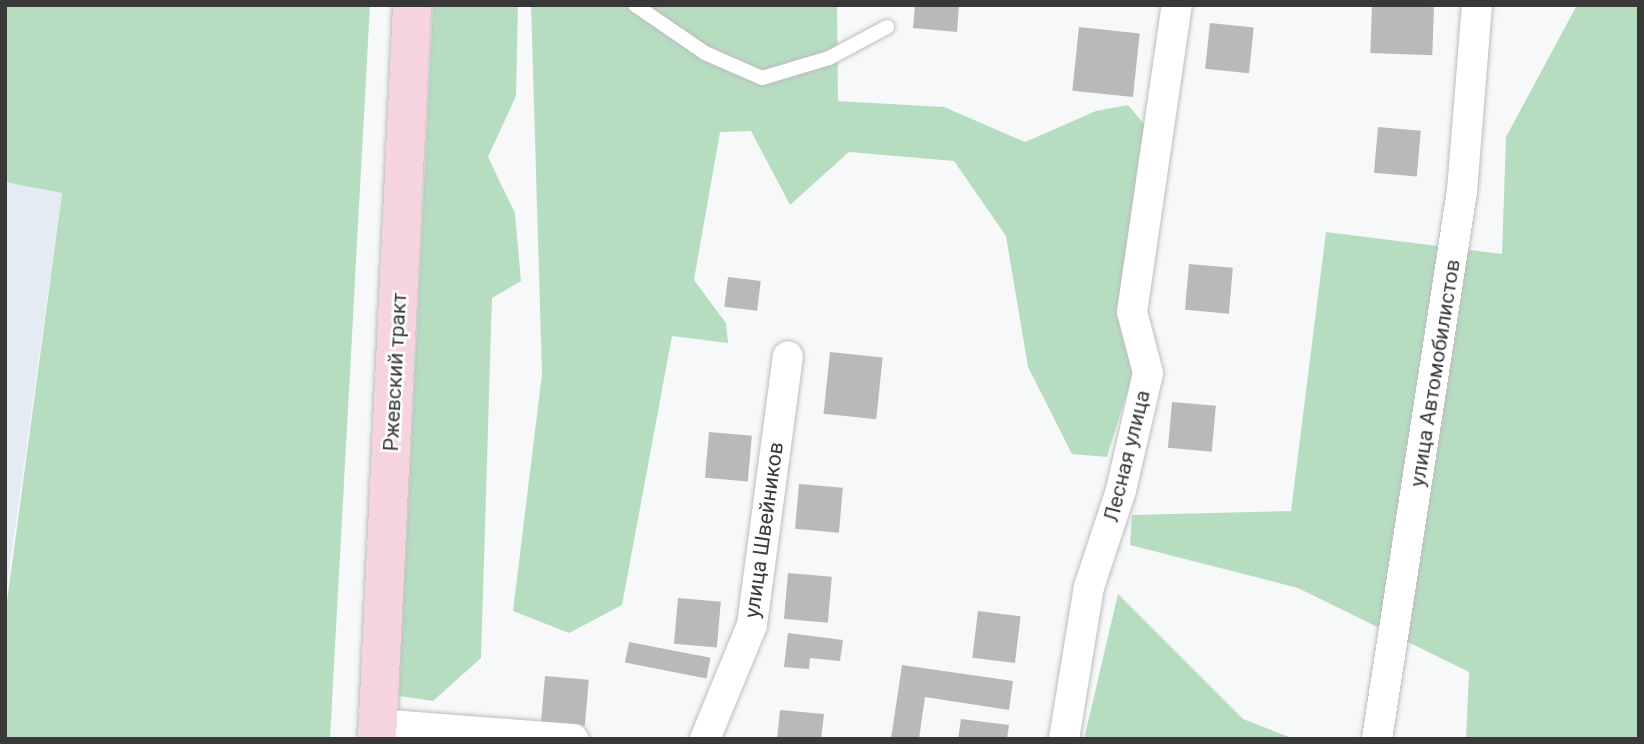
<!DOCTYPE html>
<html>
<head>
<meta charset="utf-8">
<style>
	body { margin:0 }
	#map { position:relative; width:1644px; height:744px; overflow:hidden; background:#f7f8fa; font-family:Roboto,sans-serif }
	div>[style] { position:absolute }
	.built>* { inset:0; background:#e4ebf2 }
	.green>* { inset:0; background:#b7ddc1 }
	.building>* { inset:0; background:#bbb9b7; transform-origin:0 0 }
	.roads { filter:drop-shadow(0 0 2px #bbbdbe) drop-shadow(0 0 2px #bbbdbe) }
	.service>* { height:14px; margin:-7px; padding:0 7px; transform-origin:7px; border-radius:7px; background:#fff }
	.minor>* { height:30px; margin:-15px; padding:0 15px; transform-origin:15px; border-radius:15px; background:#fff }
	.secondary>* { height:38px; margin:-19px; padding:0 19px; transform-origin:19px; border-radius:19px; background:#f6d4df }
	span { translate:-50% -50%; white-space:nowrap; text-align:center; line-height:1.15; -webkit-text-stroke:5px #fff; paint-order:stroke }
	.street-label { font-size:21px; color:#383839 }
	.frame { position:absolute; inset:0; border:7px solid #383839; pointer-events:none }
</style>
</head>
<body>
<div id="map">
	<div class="built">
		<div style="clip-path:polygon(5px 182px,62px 192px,5px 601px)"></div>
	</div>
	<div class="green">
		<div style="clip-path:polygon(5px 5px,370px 5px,330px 739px,5px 739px,5px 616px,62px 193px,5px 182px)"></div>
		<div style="clip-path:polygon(433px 5px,518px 5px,516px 96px,488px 157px,515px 213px,521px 281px,492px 298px,481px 658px,433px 701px,399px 696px)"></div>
		<div style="clip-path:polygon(531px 5px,837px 5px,838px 101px,944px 107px,1025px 142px,1096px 111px,1128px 105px,1150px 131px,1133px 373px,1107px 457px,1072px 454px,1028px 367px,1006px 236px,954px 161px,849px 152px,790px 205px,751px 131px,720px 132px,694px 280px,726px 323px,728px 343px,672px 336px,622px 605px,569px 633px,513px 611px,542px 374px)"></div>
		<div style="clip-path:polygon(1577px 5px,1639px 5px,1639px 739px,1466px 739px,1469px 672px,1298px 588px,1130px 545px,1132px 515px,1291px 511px,1326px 232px,1502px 254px,1506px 137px)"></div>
		<div style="clip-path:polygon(1118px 594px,1243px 719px,1294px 739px,1084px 739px)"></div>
	</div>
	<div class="building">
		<div style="clip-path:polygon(915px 5px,959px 5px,957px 32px,913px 28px)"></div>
		<div style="left:1372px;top:5px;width:62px;height:48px;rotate:2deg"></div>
		<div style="left:1210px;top:23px;width:44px;height:46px;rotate:6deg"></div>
		<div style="left:1079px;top:27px;width:61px;height:64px;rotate:6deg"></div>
		<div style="left:1378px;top:127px;width:43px;height:46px;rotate:5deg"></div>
		<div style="left:1189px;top:264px;width:44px;height:46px;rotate:5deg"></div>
		<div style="left:728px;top:277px;width:33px;height:30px;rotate:7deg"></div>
		<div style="left:830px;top:352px;width:53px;height:62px;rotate:6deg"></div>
		<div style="left:1172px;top:402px;width:44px;height:46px;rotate:5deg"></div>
		<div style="left:709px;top:432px;width:43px;height:46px;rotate:5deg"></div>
		<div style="left:799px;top:484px;width:44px;height:45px;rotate:5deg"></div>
		<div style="left:788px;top:573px;width:44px;height:46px;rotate:5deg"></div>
		<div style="left:678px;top:598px;width:43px;height:46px;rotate:5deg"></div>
		<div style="left:978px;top:611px;width:43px;height:47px;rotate:7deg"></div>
		<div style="clip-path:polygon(788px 633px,843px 640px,840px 661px,810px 658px,809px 669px,784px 667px)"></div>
		<div style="left:629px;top:642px;width:83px;height:21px;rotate:11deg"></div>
		<div style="clip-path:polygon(902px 665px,1013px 681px,1009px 710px,925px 697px,919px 739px,891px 739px)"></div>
		<div style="left:545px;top:676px;width:44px;height:46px;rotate:5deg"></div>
		<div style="clip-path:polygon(780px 710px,824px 714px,821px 739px,777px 739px)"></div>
		<div style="clip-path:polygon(961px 719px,1009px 725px,1007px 739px,958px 739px)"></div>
	</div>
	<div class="roads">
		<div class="service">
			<div style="left:635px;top:5px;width:85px;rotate:34.4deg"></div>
			<div style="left:705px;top:53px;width:62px;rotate:23.7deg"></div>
			<div style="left:762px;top:78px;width:70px;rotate:-16.6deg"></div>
			<div style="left:829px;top:58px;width:66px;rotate:-28.1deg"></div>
		</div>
		<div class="minor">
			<div style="left:379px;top:724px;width:195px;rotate:4.4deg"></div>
			<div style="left:705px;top:739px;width:123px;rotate:-67.6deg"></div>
			<div style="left:752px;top:625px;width:271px;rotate:-82.4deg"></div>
			<div style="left:1064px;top:739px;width:154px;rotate:-80.7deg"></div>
			<div style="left:1089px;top:587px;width:102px;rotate:-71.7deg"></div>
			<div style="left:1121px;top:490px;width:120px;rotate:-77deg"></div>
			<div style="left:1148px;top:373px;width:63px;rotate:-104.7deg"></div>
			<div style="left:1132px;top:312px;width:310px;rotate:-81.7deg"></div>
			<div style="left:1377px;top:739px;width:555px;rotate:-81.18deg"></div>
			<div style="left:1462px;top:191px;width:187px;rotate:-85.4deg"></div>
		</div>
		<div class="secondary">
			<div style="left:377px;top:739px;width:735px;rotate:-87.27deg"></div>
		</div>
	</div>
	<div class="street-label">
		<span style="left:395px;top:372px;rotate:-87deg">Ржевский тракт</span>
		<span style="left:1435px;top:373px;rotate:-81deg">улица Автомобилистов</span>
		<span style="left:1127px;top:456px;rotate:-76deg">Лесная улица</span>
		<span style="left:764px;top:530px;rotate:-82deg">улица Швейников</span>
	</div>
	<div class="frame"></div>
</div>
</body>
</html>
